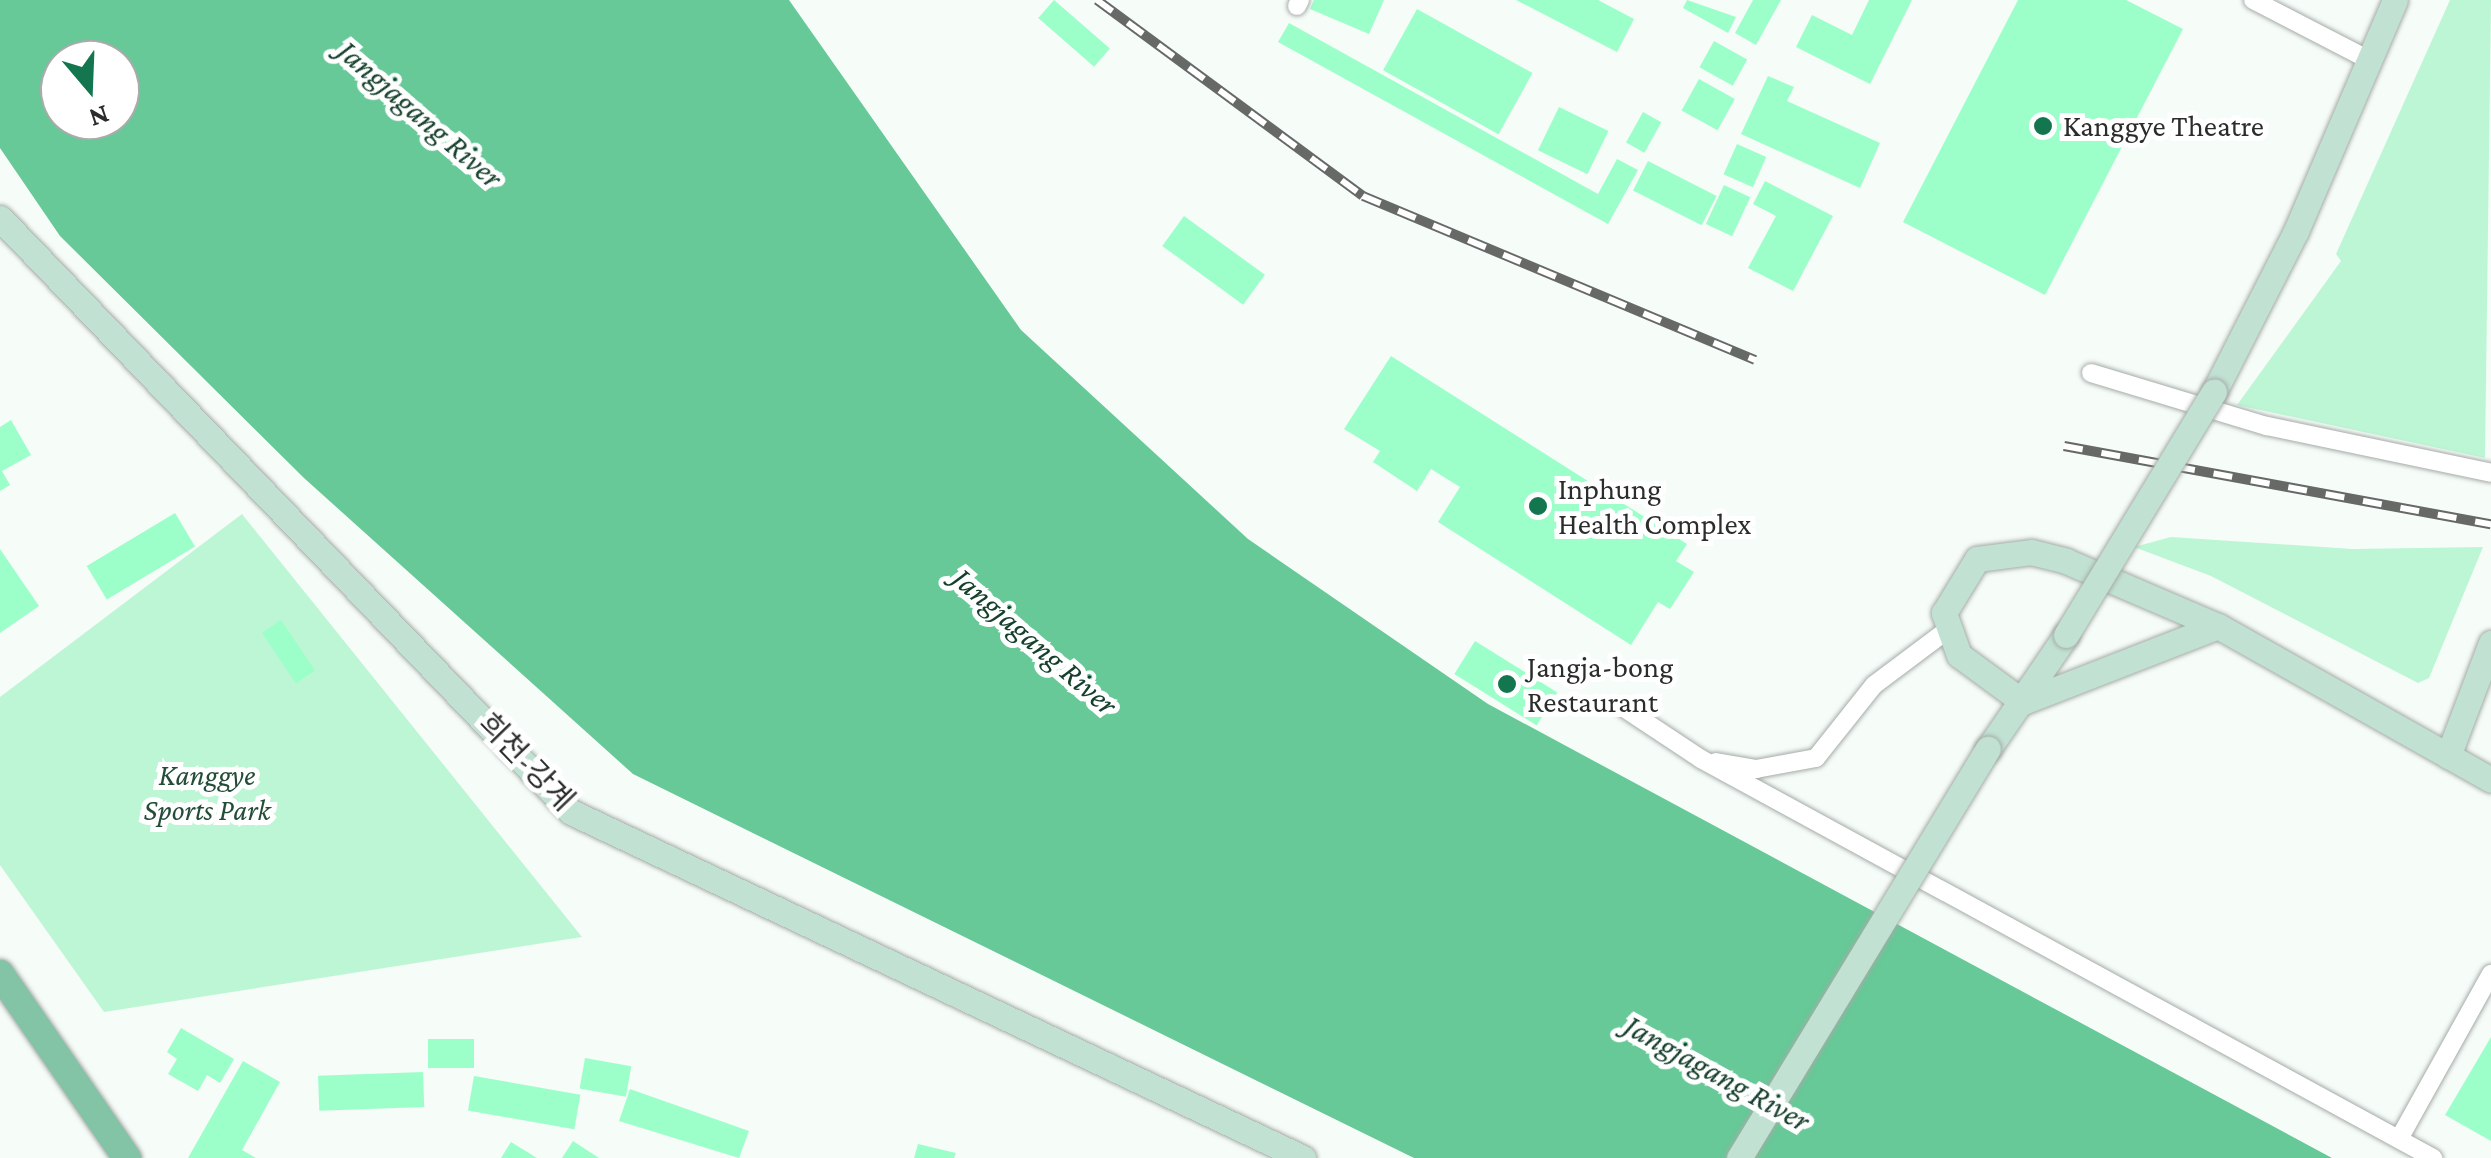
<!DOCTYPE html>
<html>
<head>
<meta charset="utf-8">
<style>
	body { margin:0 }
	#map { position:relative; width:2491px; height:1158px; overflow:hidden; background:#f6fcf8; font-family:"Crimson Pro","Noto Sans KR",serif }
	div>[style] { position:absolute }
	.green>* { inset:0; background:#bdf6d5 }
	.water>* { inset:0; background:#66c997 }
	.building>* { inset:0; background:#9cffca; transform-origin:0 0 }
	.roads { filter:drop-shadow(0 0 2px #a5aba7) drop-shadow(0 0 2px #a5aba7) }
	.street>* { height:18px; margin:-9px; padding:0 9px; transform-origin:9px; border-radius:9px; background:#fff }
	.secondary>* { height:25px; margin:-12.5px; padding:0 12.5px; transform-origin:12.5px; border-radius:12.5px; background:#c1e2d3 }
	.primary>* { height:28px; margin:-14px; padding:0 14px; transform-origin:14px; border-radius:14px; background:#83c4a7 }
	.rail>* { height:10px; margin-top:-5px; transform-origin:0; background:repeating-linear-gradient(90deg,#fff 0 19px,#666966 0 38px); box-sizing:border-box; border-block:2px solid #666966 }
	.bridges { filter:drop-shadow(0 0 2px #a5aba7) drop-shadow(0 0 2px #a5aba7) }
	.secondary-bridge>* { height:25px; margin:-12.5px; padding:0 12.5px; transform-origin:12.5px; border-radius:12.5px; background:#c1e2d3 }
	.dots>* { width:28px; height:28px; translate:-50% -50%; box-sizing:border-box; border:5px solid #fff; border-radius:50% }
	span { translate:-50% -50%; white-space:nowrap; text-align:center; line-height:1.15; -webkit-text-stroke:10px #fff; paint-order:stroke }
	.poi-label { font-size:30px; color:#2b2d2b }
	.left { translate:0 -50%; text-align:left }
	.street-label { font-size:30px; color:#2b2d2b }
	.park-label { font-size:30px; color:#234d38; font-style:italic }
	.water-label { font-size:32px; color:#16402c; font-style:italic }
	.north { position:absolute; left:40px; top:40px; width:100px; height:100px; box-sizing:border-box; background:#fff; border:2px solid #aaabaa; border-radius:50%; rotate:161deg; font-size:28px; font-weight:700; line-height:40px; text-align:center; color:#2b2d2b }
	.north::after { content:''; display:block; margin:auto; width:35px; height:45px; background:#14764e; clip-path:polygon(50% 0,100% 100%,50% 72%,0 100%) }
</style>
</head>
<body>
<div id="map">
	<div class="green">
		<div style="clip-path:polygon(2450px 0,2491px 0,2485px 458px,2237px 405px,2341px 261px,2336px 254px)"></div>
		<div style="clip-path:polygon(242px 514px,582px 937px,104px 1012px,0 865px,0 697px)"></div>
		<div style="clip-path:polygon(2171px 537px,2352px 549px,2483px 547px,2429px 678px,2418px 683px,2211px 576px,2134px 547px)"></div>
	</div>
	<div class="water">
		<div style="clip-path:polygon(evenodd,0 0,789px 0,1021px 330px,1248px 539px,1488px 704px,2332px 1158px,1414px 1158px,633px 774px,304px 478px,60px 236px,0 148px,0 0,60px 60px,120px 60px,120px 120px,60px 120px,60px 60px)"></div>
	</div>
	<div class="building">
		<div style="left:1054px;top:0;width:74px;height:24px;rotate:41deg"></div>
		<div style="clip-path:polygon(1314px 0,1384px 0,1369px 34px,1310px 9px)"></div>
		<div style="clip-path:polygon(1516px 0,1598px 0,1634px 19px,1617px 52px)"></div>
		<div style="clip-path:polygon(1687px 0,1736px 17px,1728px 33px,1683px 8px)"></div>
		<div style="clip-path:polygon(1753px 0,1781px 0,1756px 45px,1735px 33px)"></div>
		<div style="clip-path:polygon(1869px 0,1912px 0,1870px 84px,1796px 47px,1812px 15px,1852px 35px)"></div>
		<div style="clip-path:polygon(2018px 0,2126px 0,2183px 29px,2045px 295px,1903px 222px)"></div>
		<div style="left:1417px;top:9px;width:132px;height:70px;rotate:29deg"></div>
		<div style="clip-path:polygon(1289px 23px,1598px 194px,1617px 159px,1638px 170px,1608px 224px,1278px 42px)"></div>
		<div style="left:1714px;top:41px;width:38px;height:30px;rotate:29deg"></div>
		<div style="clip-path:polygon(1768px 76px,1794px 87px,1787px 101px,1880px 143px,1860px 188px,1741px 134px)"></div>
		<div style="left:1699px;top:79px;width:41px;height:36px;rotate:29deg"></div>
		<div style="left:1559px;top:107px;width:55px;height:48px;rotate:26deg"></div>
		<div style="left:1643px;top:112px;width:21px;height:35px;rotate:29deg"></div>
		<div style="left:1737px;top:144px;width:32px;height:33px;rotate:24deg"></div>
		<div style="left:1648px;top:161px;width:77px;height:33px;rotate:27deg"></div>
		<div style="clip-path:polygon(1765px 181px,1833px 216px,1793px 291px,1748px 268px,1776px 216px,1753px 204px)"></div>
		<div style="left:1724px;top:185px;width:29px;height:43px;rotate:25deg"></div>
		<div style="left:1184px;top:216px;width:100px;height:37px;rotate:36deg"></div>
		<div style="clip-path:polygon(1391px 356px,1687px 544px,1676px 561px,1694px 572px,1670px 609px,1658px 602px,1631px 645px,1438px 522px,1460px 487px,1431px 469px,1417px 491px,1373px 462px,1380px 451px,1344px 429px)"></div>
		<div style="clip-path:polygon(11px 420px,31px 455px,2px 471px,10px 485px,0 491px,0 427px)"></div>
		<div style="left:175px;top:513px;width:39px;height:103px;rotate:59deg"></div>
		<div style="clip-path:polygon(0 549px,39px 606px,0 633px)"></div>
		<div style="left:281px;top:620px;width:61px;height:23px;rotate:56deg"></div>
		<div style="left:1475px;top:641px;width:97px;height:39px;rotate:32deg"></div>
		<div style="clip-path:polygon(181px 1028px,234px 1059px,220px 1083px,207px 1075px,198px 1091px,168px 1074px,177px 1059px,167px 1052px)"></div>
		<div style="clip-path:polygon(2491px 1037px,2491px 1141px,2445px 1115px)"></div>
		<div style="left:428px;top:1039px;width:46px;height:29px"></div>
		<div style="left:585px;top:1058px;width:47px;height:31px;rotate:10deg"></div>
		<div style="clip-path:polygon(243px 1061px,280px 1082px,242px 1150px,256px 1158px,188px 1158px)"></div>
		<div style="left:423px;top:1072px;width:35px;height:105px;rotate:88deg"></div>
		<div style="left:474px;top:1076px;width:108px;height:35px;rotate:10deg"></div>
		<div style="clip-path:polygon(630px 1089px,749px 1131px,739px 1158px,619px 1121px)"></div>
		<div style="clip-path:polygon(573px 1141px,599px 1158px,562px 1158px)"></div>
		<div style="clip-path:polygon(511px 1142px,537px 1158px,501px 1158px)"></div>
		<div style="clip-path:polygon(918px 1144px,956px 1153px,954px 1158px,914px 1158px)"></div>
	</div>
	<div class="roads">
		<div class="street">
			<div style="left:2253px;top:0;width:131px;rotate:27.3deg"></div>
			<div style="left:1297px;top:6px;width:7px;rotate:-63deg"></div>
			<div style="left:2091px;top:373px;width:184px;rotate:16.8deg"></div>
			<div style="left:2267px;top:426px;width:229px;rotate:11.8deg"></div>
			<div style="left:1624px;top:708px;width:92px;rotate:33.5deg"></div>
			<div style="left:1701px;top:759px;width:834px;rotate:28.59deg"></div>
			<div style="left:1716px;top:762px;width:41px;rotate:9.9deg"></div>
			<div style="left:1756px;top:769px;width:61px;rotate:-10.4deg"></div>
			<div style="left:1816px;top:758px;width:93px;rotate:-51.5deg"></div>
			<div style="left:1874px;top:685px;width:90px;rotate:-36.9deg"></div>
			<div style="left:2399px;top:1139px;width:189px;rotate:-60.9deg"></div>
		</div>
		<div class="secondary">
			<div style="left:0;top:218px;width:824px;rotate:46.13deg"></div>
			<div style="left:571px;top:812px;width:810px;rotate:25.3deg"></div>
			<div style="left:2214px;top:392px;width:181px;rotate:-63deg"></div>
			<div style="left:2296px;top:231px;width:251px;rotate:-66.8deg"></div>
			<div style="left:2218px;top:626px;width:209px;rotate:158.7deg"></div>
			<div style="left:2023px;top:702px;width:79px;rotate:-143.7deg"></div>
			<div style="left:1959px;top:655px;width:45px;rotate:-109.7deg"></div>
			<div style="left:1944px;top:613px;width:63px;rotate:-58.6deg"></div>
			<div style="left:1977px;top:559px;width:54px;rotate:-7.4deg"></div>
			<div style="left:2031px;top:552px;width:36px;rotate:14deg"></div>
			<div style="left:2066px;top:561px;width:165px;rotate:23.2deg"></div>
			<div style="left:2218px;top:626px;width:313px;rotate:29.4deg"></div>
			<div style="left:1988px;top:749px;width:138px;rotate:-55.6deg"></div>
			<div style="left:2448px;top:756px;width:121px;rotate:-69.2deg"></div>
		</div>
		<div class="primary">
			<div style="left:0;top:974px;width:224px;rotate:55.4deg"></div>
		</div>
	</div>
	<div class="rail">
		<div style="left:1097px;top:0;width:330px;rotate:36.4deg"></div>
		<div style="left:1363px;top:196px;width:425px;rotate:22.7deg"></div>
		<div style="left:2064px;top:446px;width:434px;rotate:10.4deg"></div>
	</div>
	<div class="bridges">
		<div class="secondary-bridge">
			<div style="left:2066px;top:635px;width:285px;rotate:-58.7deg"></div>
			<div style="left:1739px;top:1158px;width:479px;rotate:-58.7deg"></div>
		</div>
	</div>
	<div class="dots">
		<div style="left:2043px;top:126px;background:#14764e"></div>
		<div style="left:1538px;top:506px;background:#14764e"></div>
		<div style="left:1507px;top:684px;background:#14764e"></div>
	</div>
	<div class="poi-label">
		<span class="left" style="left:2063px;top:126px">Kanggye Theatre</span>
		<span class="left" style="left:1558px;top:506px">Inphung<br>Health Complex</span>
		<span class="left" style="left:1527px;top:684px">Jangja-bong<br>Restaurant</span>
	</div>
	<div class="street-label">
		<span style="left:526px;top:762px;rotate:46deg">희천-강계</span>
	</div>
	<div class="park-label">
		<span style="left:207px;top:792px">Kanggye<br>Sports Park</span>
	</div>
	<div class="water-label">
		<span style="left:420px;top:114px;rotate:41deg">Jangjagang River</span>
		<span style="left:1035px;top:641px;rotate:41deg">Jangjagang River</span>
		<span style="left:1717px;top:1073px;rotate:29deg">Jangjagang River</span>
	</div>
	<div class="north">N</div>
</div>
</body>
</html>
